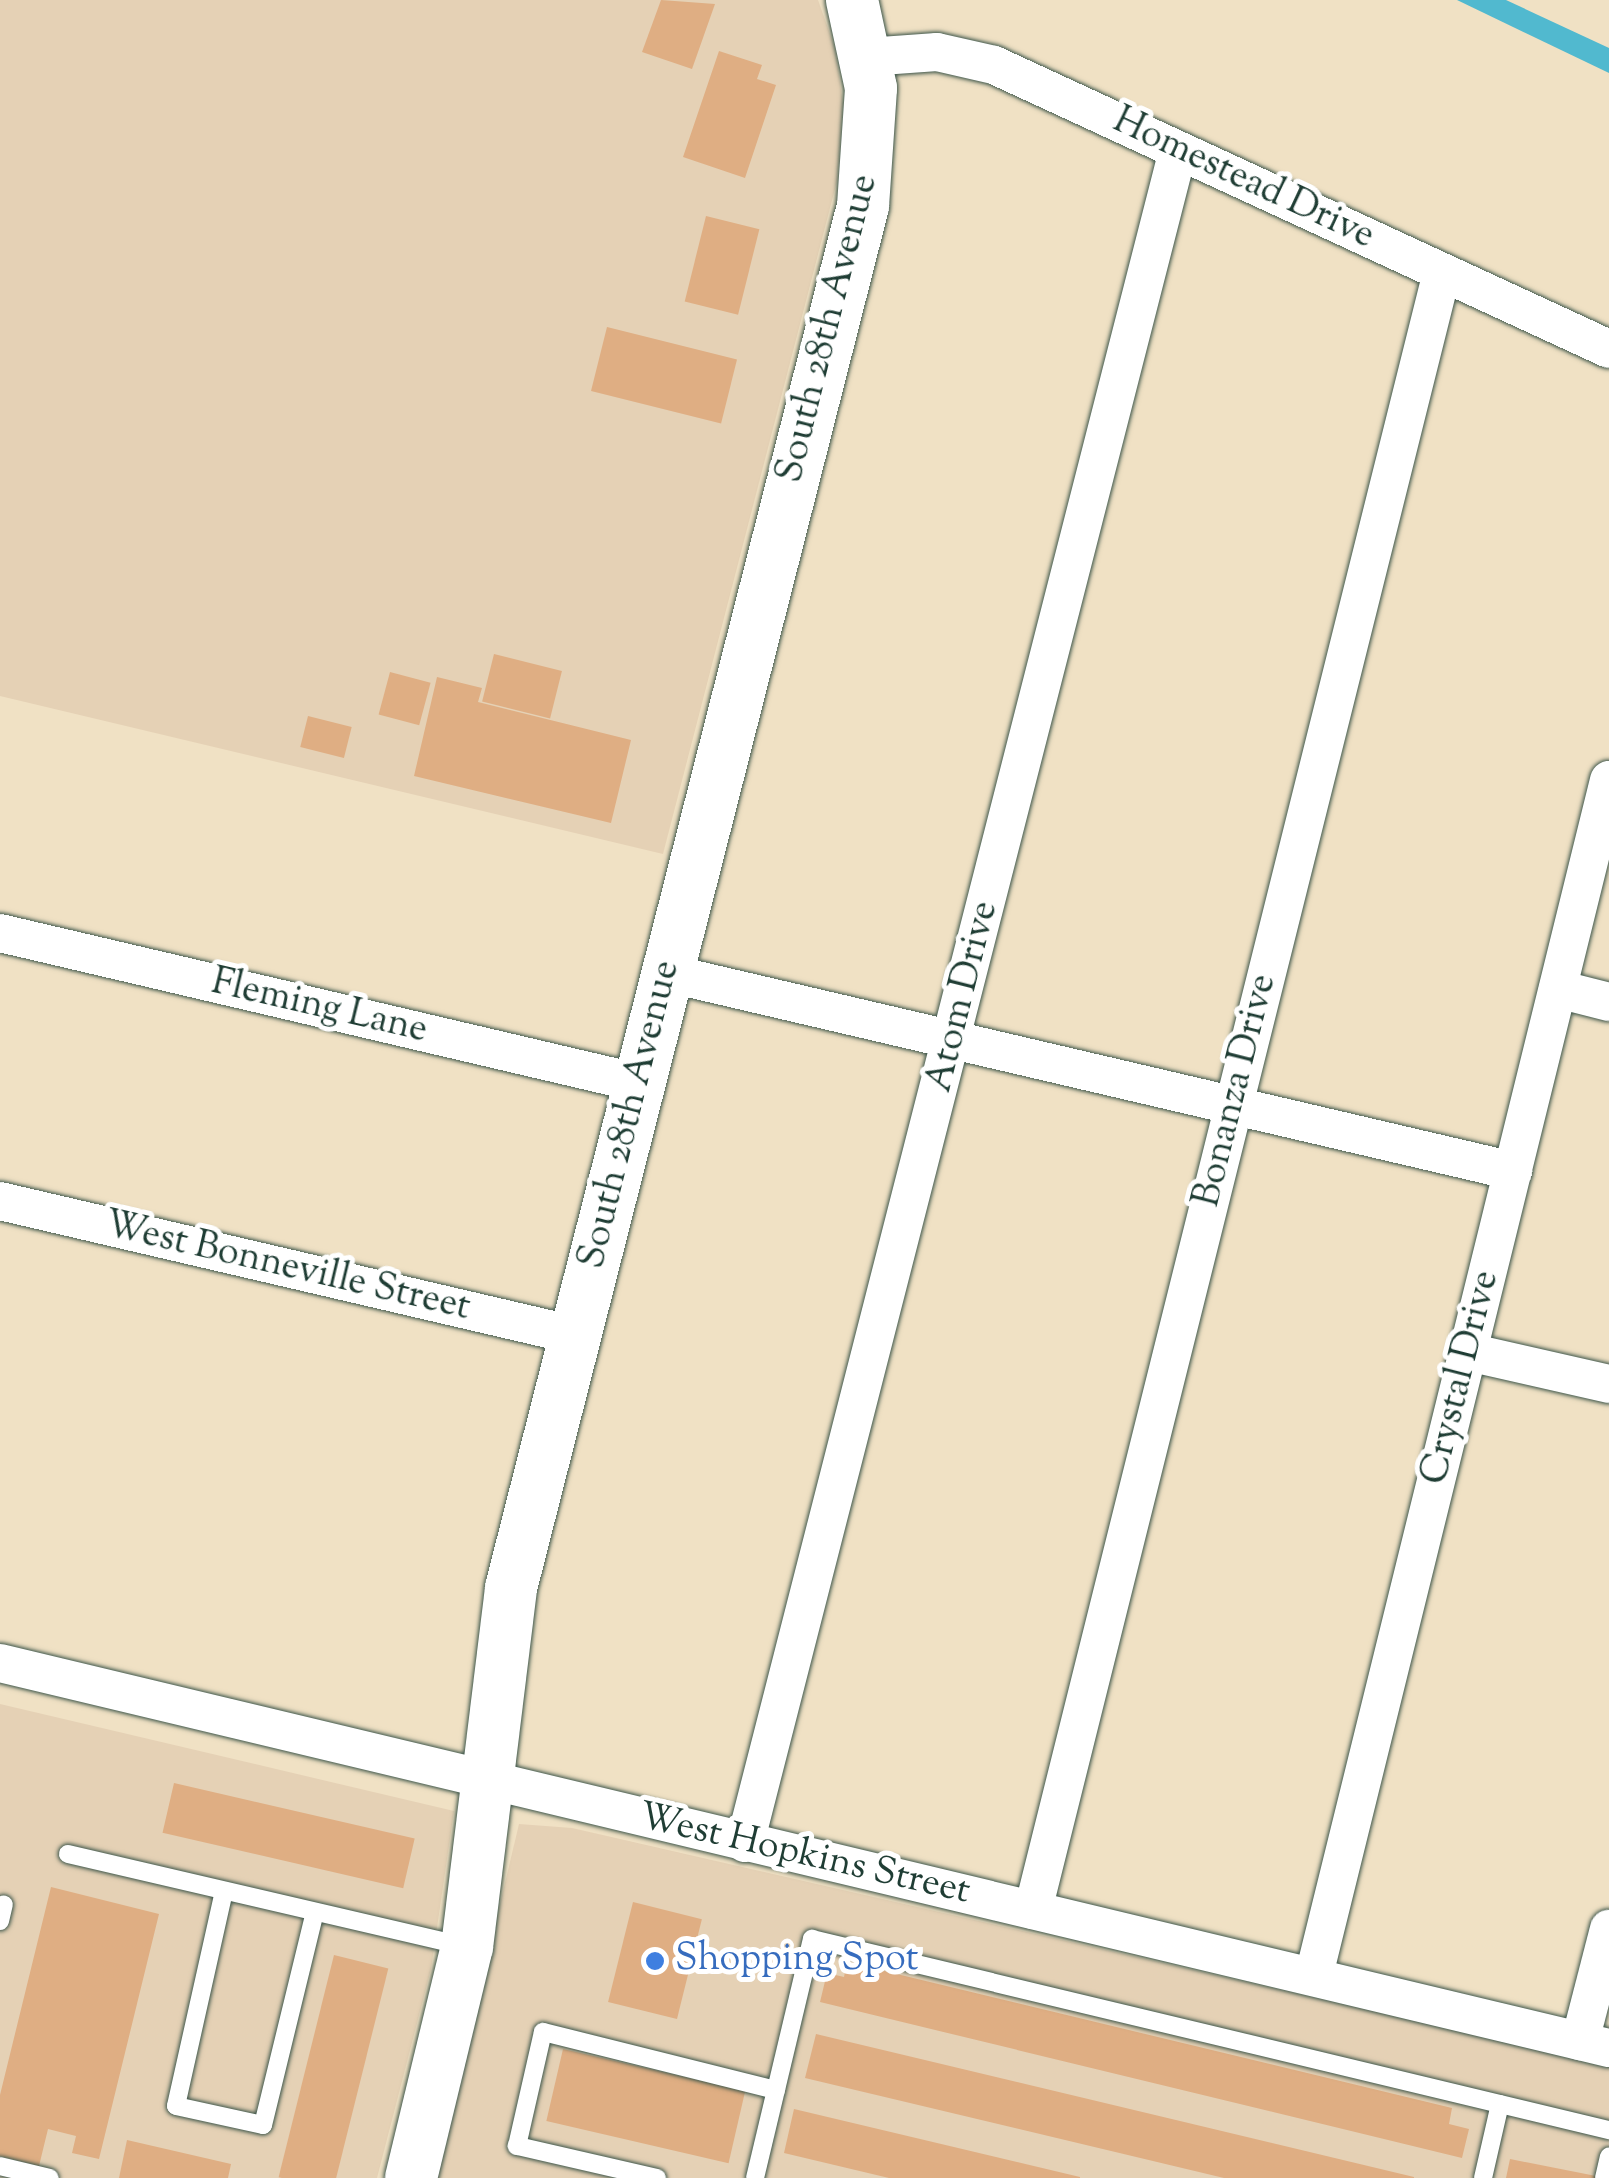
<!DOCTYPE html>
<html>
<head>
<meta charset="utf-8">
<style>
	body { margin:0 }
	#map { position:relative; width:1609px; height:2178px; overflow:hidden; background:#f0e1c4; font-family:"Sorts Mill Goudy",serif }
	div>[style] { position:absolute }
	.built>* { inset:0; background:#e5d1b5 }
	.water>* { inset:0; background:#51b9cf }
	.building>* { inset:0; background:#dfae83; transform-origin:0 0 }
	.roads { filter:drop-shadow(0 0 2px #3e564a) drop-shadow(0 0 2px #3e564a) }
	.lane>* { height:18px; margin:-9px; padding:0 9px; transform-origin:9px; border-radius:9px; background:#fff }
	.street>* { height:38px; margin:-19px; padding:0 19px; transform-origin:19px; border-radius:19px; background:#fff }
	.secondary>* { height:52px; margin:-26px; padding:0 26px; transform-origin:26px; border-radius:26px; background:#fff }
	.dots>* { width:28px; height:28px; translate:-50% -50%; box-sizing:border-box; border:5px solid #fff; border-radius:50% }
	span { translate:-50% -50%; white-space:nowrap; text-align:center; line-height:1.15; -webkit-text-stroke:10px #fff; paint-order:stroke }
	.street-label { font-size:38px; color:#1f3d34 }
	.shop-label { font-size:38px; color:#366cbe }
	.left { translate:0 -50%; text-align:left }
</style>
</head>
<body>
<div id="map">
	<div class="built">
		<div style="clip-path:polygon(0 0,818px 0,835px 48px,843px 104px,837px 181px,663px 854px,0 696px)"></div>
		<div style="clip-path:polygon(0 1704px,454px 1811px,431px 1969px,377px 2178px,0 2178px)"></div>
		<div style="clip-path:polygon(519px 1824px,572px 1828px,1609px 2065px,1609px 2178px,435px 2178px)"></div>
	</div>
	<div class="water">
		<div style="clip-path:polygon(1457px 0,1506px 0,1609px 48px,1609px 73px)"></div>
	</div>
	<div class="building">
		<div style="clip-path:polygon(661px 0,715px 4px,692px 69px,642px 52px)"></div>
		<div style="clip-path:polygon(719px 51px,762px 65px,757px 79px,776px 85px,745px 178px,683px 157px)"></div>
		<div style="left:706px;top:216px;width:55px;height:88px;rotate:14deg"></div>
		<div style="left:607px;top:327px;width:134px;height:66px;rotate:14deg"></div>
		<div style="left:494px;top:654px;width:70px;height:49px;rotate:14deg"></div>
		<div style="left:390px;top:672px;width:42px;height:44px;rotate:15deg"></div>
		<div style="clip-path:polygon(437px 677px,482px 688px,478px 702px,631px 740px,611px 823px,414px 776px)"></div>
		<div style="left:308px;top:716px;width:45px;height:32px;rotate:14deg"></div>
		<div style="left:174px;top:1783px;width:247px;height:51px;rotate:13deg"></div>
		<div style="clip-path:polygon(51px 1887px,159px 1914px,99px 2159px,72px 2153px,76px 2136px,48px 2129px,39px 2166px,0 2156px,0 2095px)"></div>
		<div style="left:633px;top:1902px;width:71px;height:103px;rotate:14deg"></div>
		<div style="left:334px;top:1955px;width:56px;height:229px;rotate:14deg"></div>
		<div style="clip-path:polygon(847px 1962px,1452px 2108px,1449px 2124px,1469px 2129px,1462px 2158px,820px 2002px,827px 1973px,844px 1977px)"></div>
		<div style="clip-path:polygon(816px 2034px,1414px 2177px,1414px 2178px,1224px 2178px,805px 2078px)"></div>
		<div style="left:563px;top:2049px;width:187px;height:74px;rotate:13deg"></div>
		<div style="clip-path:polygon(794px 2109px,1080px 2177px,1080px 2178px,889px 2178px,784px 2153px)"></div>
		<div style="clip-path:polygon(127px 2140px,231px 2164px,228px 2178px,119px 2178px)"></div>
		<div style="clip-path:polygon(1510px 2159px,1596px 2176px,1596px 2178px,1506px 2178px)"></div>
	</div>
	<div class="roads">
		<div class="lane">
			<div style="left:68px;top:1854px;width:405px;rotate:13.1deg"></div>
			<div style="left:224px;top:1891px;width:220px;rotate:102.6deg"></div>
			<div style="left:176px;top:2106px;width:89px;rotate:12.3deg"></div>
			<div style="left:263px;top:2125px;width:219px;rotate:-76.3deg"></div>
			<div style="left:0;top:1921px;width:17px;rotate:-77deg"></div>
			<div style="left:0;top:2166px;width:51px;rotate:13.5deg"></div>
			<div style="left:657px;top:2178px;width:144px;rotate:-167.1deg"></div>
			<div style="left:517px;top:2146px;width:117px;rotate:-77.2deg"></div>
			<div style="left:543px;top:2032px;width:240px;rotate:14deg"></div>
			<div style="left:755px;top:2178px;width:246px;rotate:-76.6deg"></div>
			<div style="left:812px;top:1939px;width:820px;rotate:13.48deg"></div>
			<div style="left:1483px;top:2178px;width:76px;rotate:-77.1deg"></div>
			<div style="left:1604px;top:2178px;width:22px;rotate:-77deg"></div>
		</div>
		<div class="street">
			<div style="left:867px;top:57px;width:70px;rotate:-4.1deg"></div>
			<div style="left:937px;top:52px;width:58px;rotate:12.8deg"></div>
			<div style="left:994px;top:65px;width:677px;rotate:24.79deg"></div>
			<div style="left:0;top:933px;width:656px;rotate:13.21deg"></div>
			<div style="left:667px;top:973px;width:869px;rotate:13.17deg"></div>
			<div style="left:1558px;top:989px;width:53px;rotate:14.3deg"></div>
			<div style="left:0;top:1201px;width:589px;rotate:13.14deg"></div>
			<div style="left:1468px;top:1352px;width:145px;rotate:12.8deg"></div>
			<div style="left:0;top:1663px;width:1654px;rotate:13.46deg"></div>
			<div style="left:745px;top:1843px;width:1747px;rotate:-75.65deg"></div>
			<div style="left:1033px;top:1910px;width:1688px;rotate:-75.98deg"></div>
			<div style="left:1314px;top:1975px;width:1231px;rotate:-76.13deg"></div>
			<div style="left:1580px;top:2041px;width:116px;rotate:-75.5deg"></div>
		</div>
		<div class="secondary">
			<div style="left:411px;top:2178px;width:238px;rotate:-76.4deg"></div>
			<div style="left:467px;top:1947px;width:362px;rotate:-83deg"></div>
			<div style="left:511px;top:1588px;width:1426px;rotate:-75.71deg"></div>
			<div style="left:863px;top:206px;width:118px;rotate:-86.1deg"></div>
			<div style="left:871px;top:88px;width:90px;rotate:-102.2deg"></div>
		</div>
	</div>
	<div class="dots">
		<div style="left:655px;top:1961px;background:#3f7fe0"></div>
	</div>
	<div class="street-label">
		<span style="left:1243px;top:180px;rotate:25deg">Homestead Drive</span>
		<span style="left:829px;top:329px;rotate:-76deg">South 28th Avenue</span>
		<span style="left:964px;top:997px;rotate:-76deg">Atom Drive</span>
		<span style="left:319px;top:1008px;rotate:13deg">Fleming Lane</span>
		<span style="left:1237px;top:1091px;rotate:-76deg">Bonanza Drive</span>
		<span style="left:631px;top:1115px;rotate:-76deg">South 28th Avenue</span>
		<span style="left:287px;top:1268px;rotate:13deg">West Bonneville Street</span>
		<span style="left:1462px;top:1378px;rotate:-76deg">Crystal Drive</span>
		<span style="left:804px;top:1856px;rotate:13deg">West Hopkins Street</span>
	</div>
	<div class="shop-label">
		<span class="left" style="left:675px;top:1961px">Shopping Spot</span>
	</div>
</div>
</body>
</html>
